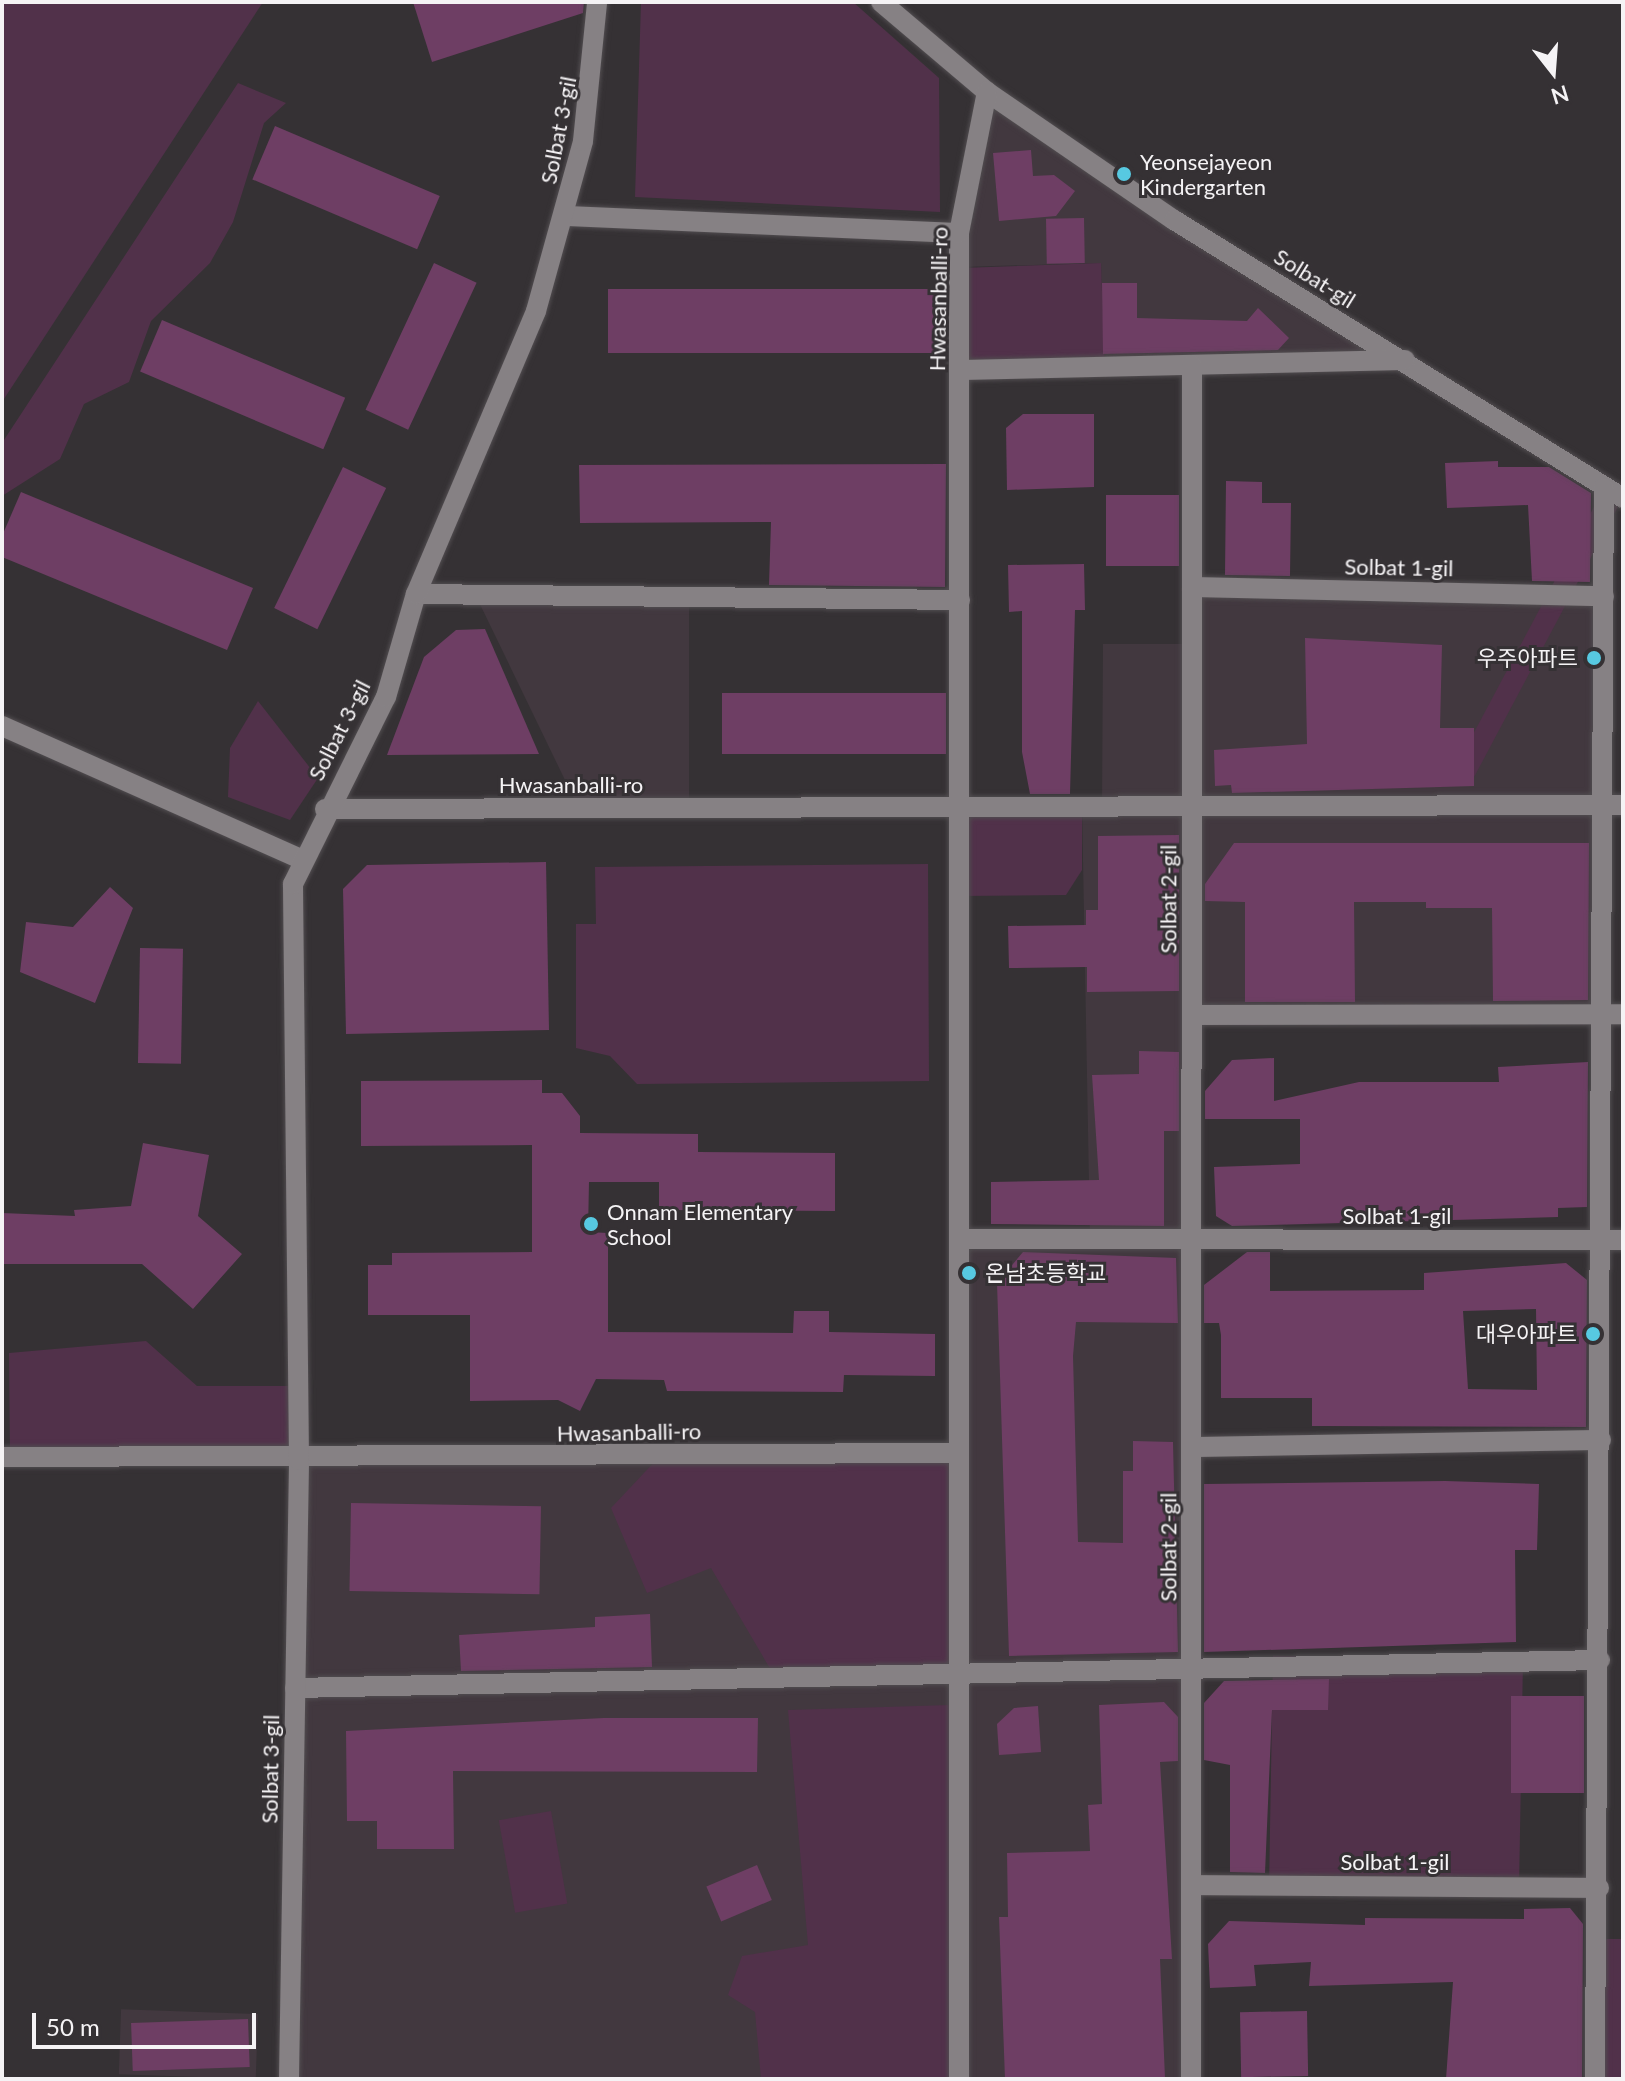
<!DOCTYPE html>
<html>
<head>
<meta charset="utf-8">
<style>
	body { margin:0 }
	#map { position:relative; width:1625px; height:2081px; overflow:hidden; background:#353134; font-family:Lato,"Noto Sans KR",sans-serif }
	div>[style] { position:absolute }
	.built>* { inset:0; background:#42383f; transform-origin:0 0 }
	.green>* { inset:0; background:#51314a; transform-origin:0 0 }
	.building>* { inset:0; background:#6e3e64; transform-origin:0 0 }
	.roads { filter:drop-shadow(0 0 2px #514d50) drop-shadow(0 0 2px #514d50) }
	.minor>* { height:20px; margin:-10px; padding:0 10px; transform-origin:10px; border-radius:10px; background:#868184 }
	.dots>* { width:22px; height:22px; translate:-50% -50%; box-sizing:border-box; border:4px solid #353134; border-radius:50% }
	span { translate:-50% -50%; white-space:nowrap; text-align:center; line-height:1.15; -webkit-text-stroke:6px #353134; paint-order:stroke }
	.street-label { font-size:22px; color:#f5f3f5 }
	.poi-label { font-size:22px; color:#f5f3f5 }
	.left { translate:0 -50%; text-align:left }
	.right { translate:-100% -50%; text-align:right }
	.frame { position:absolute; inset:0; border:4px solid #f5f3f5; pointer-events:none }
	.north { position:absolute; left:1513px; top:32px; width:80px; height:80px; -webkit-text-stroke:6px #353134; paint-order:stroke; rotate:163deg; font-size:22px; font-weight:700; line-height:32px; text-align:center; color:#f5f3f5 }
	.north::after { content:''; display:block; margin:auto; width:28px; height:36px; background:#f5f3f5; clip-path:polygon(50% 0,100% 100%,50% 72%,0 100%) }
	.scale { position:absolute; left:32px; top:2013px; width:224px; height:36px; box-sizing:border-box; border:4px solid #f5f3f5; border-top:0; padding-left:10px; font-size:24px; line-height:28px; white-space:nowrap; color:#f5f3f5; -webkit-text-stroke:6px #353134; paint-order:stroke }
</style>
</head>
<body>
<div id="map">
	<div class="built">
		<div style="clip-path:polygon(987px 92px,1405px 360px,1104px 367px,1101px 263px,961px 267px)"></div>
		<div style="clip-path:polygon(1192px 587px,1604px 596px,1602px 1014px,1193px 1015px,1191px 2079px,289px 2079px,299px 1460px,959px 1453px,959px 1239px,1090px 1238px,1082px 806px,1102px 806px,1103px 644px,1192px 644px)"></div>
		<div style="clip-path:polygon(475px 594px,689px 595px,689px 808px,579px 809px)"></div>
		<div style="left:258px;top:2014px;width:65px;height:137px;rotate:92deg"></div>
	</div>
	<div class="green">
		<div style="clip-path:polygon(2px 2px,263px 2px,2px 402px)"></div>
		<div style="clip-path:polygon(641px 2px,853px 2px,939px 78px,940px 212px,635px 197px)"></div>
		<div style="clip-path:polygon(238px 83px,286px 103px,264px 123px,233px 222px,210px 263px,151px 321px,129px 382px,84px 404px,60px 459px,2px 496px,2px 443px)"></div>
		<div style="left:1101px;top:263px;width:104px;height:140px;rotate:88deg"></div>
		<div style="left:1604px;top:488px;width:21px;height:316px;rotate:28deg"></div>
		<div style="clip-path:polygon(258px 701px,318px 778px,290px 820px,228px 797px,230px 748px)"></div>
		<div style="clip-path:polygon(1082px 806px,1082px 870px,1066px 895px,960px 896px,960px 807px)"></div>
		<div style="clip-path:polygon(928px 864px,929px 1081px,637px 1084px,610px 1056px,576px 1048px,576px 924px,596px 924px,595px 867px)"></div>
		<div style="clip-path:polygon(146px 1341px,197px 1386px,298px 1386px,299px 1460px,10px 1456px,9px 1353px)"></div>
		<div style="clip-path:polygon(959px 1453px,955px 1666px,772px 1672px,711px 1568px,647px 1593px,611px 1508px,660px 1456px)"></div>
		<div style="left:1523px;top:1660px;width:227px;height:250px;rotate:91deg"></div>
		<div style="clip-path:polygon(950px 1705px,950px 2079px,761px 2079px,755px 2012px,728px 1995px,742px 1956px,808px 1945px,788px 1710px)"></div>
		<div style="left:551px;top:1811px;width:94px;height:53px;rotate:80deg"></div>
		<div style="clip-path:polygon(1599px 1939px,1623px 1939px,1623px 2079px,1595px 2079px)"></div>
	</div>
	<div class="building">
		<div style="clip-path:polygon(413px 2px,584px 2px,583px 13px,432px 62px)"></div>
		<div style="left:275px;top:126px;width:179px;height:58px;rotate:23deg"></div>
		<div style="clip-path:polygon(1031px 150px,1033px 176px,1054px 175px,1075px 191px,1056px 216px,999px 221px,993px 153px)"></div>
		<div style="left:1084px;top:218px;width:45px;height:38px;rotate:89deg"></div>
		<div style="left:434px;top:263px;width:47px;height:162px;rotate:25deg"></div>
		<div style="clip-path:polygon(1102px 283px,1137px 283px,1137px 318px,1247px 321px,1258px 308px,1289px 338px,1278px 350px,1103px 354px)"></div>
		<div style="left:608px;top:289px;width:338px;height:64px"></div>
		<div style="left:162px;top:320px;width:199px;height:56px;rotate:23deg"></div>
		<div style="clip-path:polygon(1023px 414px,1094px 414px,1094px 487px,1007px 490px,1006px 428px)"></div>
		<div style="clip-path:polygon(1498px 461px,1498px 467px,1549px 467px,1591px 493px,1590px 582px,1532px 581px,1528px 505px,1447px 508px,1445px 463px)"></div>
		<div style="clip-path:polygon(946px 464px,945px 587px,769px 585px,771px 522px,580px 523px,579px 465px)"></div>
		<div style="left:343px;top:467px;width:48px;height:157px;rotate:26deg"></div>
		<div style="clip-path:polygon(1226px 481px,1262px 482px,1262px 503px,1291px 503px,1290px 576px,1225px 575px)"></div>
		<div style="clip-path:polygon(21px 492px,253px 588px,227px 650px,2px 557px,2px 536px)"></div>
		<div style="left:1106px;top:495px;width:73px;height:71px"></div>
		<div style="clip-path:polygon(1084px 564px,1085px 610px,1075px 610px,1070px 794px,1030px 794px,1022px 752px,1022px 611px,1009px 612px,1008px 565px)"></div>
		<div style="clip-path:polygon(485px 629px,539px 754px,387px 755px,424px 657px,456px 630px)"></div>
		<div style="clip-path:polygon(1305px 638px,1442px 645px,1440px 728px,1474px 728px,1474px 786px,1232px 793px,1231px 785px,1215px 786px,1214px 750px,1307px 744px)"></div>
		<div style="left:946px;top:693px;width:61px;height:224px;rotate:90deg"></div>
		<div style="clip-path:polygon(1179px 835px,1179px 991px,1087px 992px,1087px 967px,1009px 968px,1008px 926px,1086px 925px,1086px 910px,1098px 910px,1098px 836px)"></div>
		<div style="clip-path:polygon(1234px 843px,1589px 843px,1588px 1000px,1493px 1001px,1492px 908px,1426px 908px,1426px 902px,1354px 902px,1355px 1002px,1245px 1002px,1245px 902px,1205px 901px,1205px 884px)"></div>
		<div style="clip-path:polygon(546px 862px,549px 1030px,346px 1034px,343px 889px,367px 865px)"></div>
		<div style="clip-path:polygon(110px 887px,133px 908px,95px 1003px,20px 972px,26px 922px,73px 927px)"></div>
		<div style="left:140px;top:948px;width:43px;height:115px;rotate:1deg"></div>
		<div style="clip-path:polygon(1139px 1051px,1179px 1052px,1179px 1131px,1164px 1131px,1164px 1226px,991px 1224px,991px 1182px,1099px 1180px,1092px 1075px,1139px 1074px)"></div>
		<div style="clip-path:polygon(1274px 1058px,1274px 1101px,1359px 1082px,1499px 1082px,1498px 1067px,1588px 1062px,1587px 1207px,1558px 1208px,1558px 1217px,1232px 1226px,1216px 1216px,1214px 1167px,1300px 1164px,1300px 1119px,1205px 1119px,1205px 1091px,1232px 1060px)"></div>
		<div style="clip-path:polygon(542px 1080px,542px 1093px,562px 1093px,580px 1116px,580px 1133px,698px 1134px,698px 1152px,835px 1153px,835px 1211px,659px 1210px,659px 1182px,589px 1182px,588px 1232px,608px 1233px,608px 1332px,793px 1333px,794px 1311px,829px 1311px,829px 1332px,935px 1334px,935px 1376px,844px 1375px,843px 1392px,667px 1391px,664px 1380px,596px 1379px,580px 1411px,558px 1400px,470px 1401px,470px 1315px,368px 1315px,368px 1265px,392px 1265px,392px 1253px,532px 1252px,532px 1145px,361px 1146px,361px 1081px)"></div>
		<div style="clip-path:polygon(143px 1143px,209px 1155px,198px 1216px,242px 1254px,193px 1309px,142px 1264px,2px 1264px,2px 1213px,75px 1216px,74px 1210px,131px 1206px)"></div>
		<div style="clip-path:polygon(1023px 1252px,1176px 1258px,1178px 1323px,1076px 1322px,1073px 1356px,1078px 1542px,1123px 1543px,1123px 1471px,1133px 1471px,1133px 1441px,1173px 1442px,1178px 1652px,1009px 1656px,997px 1283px)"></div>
		<div style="clip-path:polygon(evenodd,1247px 1252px,1270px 1252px,1270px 1291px,1424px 1290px,1424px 1273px,1566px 1263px,1587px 1280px,1586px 1427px,1312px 1426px,1312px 1398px,1221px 1398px,1221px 1335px,1219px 1323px,1204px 1323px,1204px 1285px,1247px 1252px,1536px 1309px,1537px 1390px,1468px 1389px,1463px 1311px,1536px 1309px)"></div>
		<div style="clip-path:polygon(1445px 1481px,1539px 1484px,1537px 1550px,1515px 1550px,1516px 1642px,1204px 1652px,1204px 1484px)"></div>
		<div style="left:351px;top:1503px;width:190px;height:88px;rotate:1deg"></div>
		<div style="clip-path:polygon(650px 1614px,652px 1667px,461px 1671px,459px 1635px,595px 1627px,595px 1617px)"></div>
		<div style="clip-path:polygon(1329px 1679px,1328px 1710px,1272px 1710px,1265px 1873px,1230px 1872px,1230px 1765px,1204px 1760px,1204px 1703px,1224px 1681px)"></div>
		<div style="left:1511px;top:1696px;width:73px;height:97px"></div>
		<div style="clip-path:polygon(1164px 1702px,1178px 1717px,1178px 1761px,1160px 1762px,1172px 1959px,1160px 1959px,1165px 2078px,1005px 2079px,999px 1917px,1008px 1917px,1007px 1853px,1090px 1851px,1088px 1805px,1102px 1804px,1099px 1705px)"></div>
		<div style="clip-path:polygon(1038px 1706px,1041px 1752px,999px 1755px,997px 1724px,1014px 1708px)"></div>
		<div style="clip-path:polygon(604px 1718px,758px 1718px,757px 1772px,453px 1771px,454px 1849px,377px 1849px,377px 1821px,347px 1821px,346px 1731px)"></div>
		<div style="left:757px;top:1865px;width:38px;height:55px;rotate:67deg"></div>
		<div style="clip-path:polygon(1570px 1908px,1583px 1924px,1582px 2079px,1446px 2079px,1453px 1982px,1309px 1986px,1311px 1962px,1254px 1965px,1256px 1986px,1210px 1988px,1208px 1944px,1229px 1921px,1365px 1925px,1365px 1918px,1524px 1919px,1524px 1909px)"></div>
		<div style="left:1307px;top:2011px;width:65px;height:67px;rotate:89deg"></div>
		<div style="left:248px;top:2019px;width:48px;height:117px;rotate:88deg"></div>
	</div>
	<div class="roads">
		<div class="minor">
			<div style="left:881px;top:2px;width:139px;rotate:40.3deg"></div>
			<div style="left:987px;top:92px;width:227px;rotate:34.4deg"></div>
			<div style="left:1174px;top:220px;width:528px;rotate:31.76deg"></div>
			<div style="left:566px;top:216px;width:393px;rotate:2.5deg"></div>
			<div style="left:961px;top:370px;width:444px;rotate:-1.3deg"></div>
			<div style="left:1192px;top:587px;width:412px;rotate:1.3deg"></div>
			<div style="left:416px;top:594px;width:544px;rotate:0.63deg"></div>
			<div style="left:2px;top:726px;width:329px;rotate:24deg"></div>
			<div style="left:325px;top:809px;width:1298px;rotate:-0.18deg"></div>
			<div style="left:1192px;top:1015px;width:431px;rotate:-0.1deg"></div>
			<div style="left:959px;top:1239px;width:664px;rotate:0.09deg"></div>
			<div style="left:1192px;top:1447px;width:409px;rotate:-1deg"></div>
			<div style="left:2px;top:1457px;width:957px;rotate:-0.24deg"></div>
			<div style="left:295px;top:1688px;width:1305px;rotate:-1.23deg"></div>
			<div style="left:1191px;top:1885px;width:408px;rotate:0.4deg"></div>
			<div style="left:289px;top:2079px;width:619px;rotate:-89.07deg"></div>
			<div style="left:299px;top:1460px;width:576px;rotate:-90.6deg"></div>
			<div style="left:293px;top:884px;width:209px;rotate:-63.6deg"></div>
			<div style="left:386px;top:697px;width:107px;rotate:-73.8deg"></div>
			<div style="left:416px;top:594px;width:307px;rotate:-67deg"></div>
			<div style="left:536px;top:311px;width:176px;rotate:-74.5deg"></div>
			<div style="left:583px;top:141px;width:140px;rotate:-84.2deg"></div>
			<div style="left:959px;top:2079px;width:1846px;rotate:-90deg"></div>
			<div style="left:959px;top:233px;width:144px;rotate:-78.8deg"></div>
			<div style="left:1191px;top:2079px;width:1714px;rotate:-89.97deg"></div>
			<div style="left:1595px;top:2079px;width:1591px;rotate:-89.68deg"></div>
		</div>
	</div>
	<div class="dots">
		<div style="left:1124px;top:174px;background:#57c9e1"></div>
		<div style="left:1594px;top:658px;background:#57c9e1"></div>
		<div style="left:591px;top:1224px;background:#57c9e1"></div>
		<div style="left:969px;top:1273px;background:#57c9e1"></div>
		<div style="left:1593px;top:1334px;background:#57c9e1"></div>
	</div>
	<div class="street-label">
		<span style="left:558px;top:130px;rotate:-79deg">Solbat 3-gil</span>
		<span style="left:1315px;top:278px;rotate:32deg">Solbat-gil</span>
		<span style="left:938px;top:299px;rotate:-89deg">Hwasanballi-ro</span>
		<span style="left:1399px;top:567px;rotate:1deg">Solbat 1-gil</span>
		<span style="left:339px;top:730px;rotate:-63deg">Solbat 3-gil</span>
		<span style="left:571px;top:785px">Hwasanballi-ro</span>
		<span style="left:1168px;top:899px;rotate:-90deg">Solbat 2-gil</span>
		<span style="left:1397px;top:1216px">Solbat 1-gil</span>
		<span style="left:629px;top:1432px;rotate:-1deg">Hwasanballi-ro</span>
		<span style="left:1168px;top:1547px;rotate:-90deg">Solbat 2-gil</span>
		<span style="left:270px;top:1769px;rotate:-89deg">Solbat 3-gil</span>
		<span style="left:1395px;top:1862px">Solbat 1-gil</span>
	</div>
	<div class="poi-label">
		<span class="left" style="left:1140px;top:174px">Yeonsejayeon<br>Kindergarten</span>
		<span class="right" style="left:1578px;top:658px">우주아파트</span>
		<span class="left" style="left:607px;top:1224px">Onnam Elementary<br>School</span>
		<span class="left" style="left:985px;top:1273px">온남초등학교</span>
		<span class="right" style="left:1577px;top:1334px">대우아파트</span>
	</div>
	<div class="frame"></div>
	<div class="north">N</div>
	<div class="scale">50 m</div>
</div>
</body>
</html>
